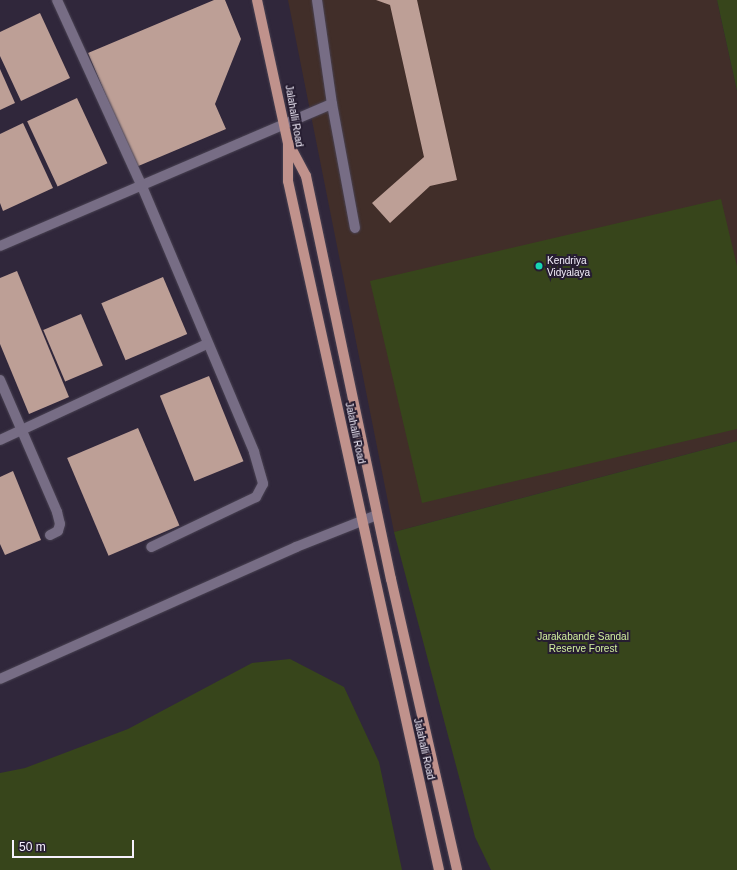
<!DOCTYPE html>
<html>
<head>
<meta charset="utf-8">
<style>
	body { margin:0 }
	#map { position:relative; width:737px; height:870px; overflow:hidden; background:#30273b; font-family:Helvetica,sans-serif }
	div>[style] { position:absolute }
	.education>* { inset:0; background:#412e29 }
	.green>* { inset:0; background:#37451b }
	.building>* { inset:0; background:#bd9f96; transform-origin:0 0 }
	.roads { filter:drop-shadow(0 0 1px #494252) drop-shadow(0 0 1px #494252) }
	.minor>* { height:10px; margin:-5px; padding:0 5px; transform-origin:5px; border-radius:5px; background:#776d85 }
	.major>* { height:10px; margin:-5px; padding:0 5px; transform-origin:5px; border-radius:5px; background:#c0928c }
	.dots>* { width:11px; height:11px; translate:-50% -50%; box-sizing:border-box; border:2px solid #261d31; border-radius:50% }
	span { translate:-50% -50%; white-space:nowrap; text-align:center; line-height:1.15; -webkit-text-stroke:4px #261d31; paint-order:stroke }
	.street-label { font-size:10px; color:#f6f1fe }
	.poi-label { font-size:10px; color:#f6f1fe }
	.left { translate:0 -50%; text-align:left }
	.park-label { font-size:10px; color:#d2ef9f }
	.scale { position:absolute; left:12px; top:840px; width:122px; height:18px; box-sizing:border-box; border:2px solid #f6f1fe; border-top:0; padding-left:5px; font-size:12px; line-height:14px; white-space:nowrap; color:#f6f1fe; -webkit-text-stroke:3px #261d31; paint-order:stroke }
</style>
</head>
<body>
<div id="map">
	<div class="education">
		<div style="clip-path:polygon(288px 0,717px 0,737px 91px,737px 441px,394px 532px)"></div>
	</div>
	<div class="green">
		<div style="clip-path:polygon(717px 0,737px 0,737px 91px)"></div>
		<div style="clip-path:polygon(721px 199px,737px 266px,737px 429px,422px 503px,370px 281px)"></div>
		<div style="clip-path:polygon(737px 441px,737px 870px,491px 870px,475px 837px,394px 532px)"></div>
		<div style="clip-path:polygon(290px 659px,344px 687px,379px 762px,402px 870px,0 870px,0 773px,25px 768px,128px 729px,252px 663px)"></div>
	</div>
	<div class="building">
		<div style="clip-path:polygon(214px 0,225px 0,241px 39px,215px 104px,226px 129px,136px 167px,88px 53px)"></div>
		<div style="clip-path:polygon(376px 0,417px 0,457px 180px,430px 186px,390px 223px,372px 203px,424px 157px,390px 5px)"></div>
		<div style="clip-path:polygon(40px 13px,70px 78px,21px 101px,0 56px,0 32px)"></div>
		<div style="clip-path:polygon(0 69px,15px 103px,0 110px)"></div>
		<div style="left:77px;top:98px;width:72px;height:55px;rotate:65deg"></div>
		<div style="clip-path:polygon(23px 123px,53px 188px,3px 211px,0 203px,0 134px)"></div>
		<div style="clip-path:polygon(17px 271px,69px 397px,29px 414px,0 344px,0 278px)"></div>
		<div style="left:163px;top:277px;width:62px;height:67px;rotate:67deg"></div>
		<div style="left:81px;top:314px;width:56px;height:41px;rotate:67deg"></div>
		<div style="left:209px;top:376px;width:92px;height:53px;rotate:68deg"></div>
		<div style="left:138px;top:428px;width:106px;height:77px;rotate:67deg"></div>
		<div style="clip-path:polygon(13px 471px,41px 540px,5px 555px,0 544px,0 477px)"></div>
	</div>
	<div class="roads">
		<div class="minor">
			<div style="left:57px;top:0;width:202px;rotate:65.5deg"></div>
			<div style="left:141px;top:184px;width:291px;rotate:67.1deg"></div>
			<div style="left:254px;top:452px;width:33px;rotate:74deg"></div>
			<div style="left:263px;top:484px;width:15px;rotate:118deg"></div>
			<div style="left:256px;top:497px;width:116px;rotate:154.5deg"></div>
			<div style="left:317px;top:0;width:105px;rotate:81.8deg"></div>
			<div style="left:332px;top:104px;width:126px;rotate:79.5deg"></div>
			<div style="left:0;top:246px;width:361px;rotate:-23.2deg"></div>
			<div style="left:0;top:380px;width:144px;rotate:66.6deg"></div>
			<div style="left:57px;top:512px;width:12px;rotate:76deg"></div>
			<div style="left:60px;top:524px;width:7px;rotate:106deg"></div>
			<div style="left:58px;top:531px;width:9px;rotate:153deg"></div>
			<div style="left:0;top:440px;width:228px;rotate:-24.9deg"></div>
			<div style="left:0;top:679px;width:324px;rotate:-24deg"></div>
			<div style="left:296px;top:547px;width:87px;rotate:-21.6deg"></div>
		</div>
		<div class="major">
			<div style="left:257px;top:0;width:146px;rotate:77.8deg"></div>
			<div style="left:288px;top:143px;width:38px;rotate:90deg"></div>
			<div style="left:288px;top:181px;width:705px;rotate:77.64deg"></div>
			<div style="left:289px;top:144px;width:36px;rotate:62deg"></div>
			<div style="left:306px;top:176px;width:412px;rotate:78.1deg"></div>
			<div style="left:391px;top:579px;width:298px;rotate:77.2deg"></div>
		</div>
	</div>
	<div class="dots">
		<div style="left:539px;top:266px;background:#17d5b3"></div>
	</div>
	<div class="street-label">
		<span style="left:294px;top:116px;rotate:80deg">Jalahalli Road</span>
		<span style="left:355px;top:433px;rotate:78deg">Jalahalli Road</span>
		<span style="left:424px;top:749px;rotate:77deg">Jalahalli Road</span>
	</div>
	<div class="poi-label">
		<span class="left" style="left:547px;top:266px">Kendriya<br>Vidyalaya</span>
	</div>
	<div class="park-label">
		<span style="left:583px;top:642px">Jarakabande Sandal<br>Reserve Forest</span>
	</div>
	<div class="scale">50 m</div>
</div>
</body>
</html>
